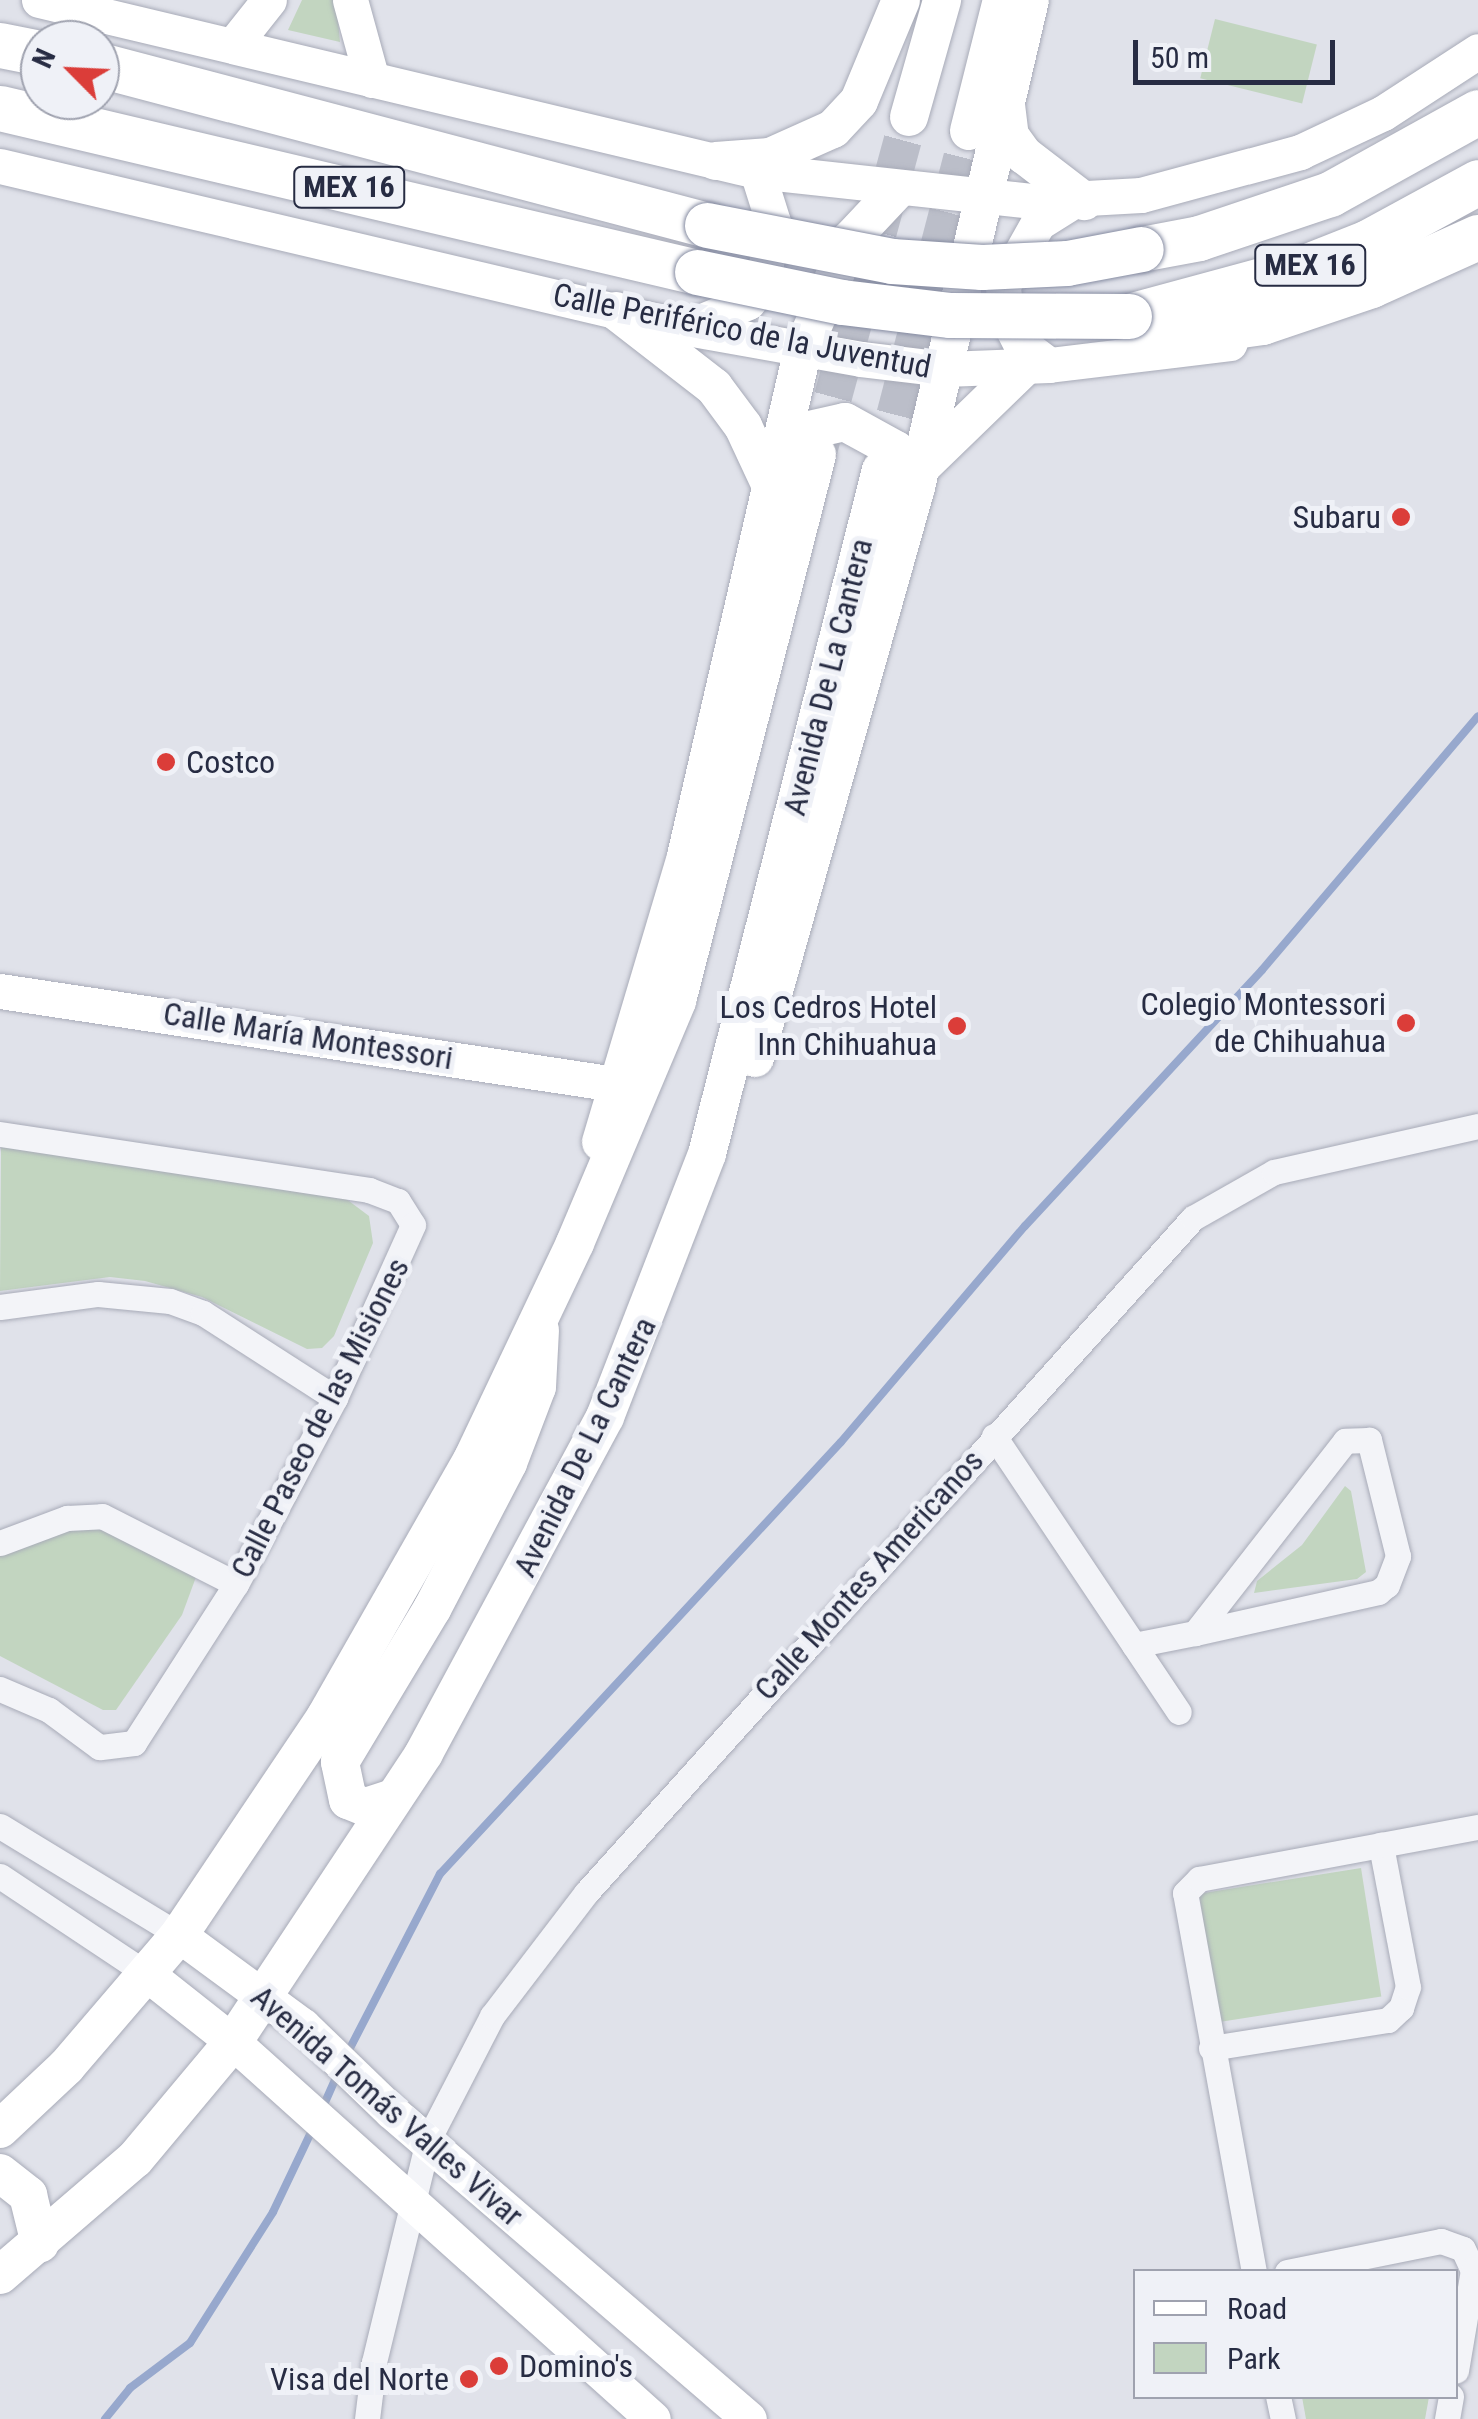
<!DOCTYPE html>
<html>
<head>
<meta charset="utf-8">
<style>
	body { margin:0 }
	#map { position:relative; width:1478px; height:2419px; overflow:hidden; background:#e0e2ea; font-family:"Roboto Condensed",sans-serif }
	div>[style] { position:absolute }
	.green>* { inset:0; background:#c2d5c0; transform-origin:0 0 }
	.stream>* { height:8px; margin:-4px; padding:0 4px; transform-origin:4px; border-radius:4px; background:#97a8cd }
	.primary-tunnel>* { height:38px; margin-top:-19px; transform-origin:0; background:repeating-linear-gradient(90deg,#bbbec9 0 38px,transparent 0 57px) }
	.roads { filter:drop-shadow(0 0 2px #a8abb8) drop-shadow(0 0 2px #a8abb8) }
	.street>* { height:25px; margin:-12.5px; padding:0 12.5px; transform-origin:12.5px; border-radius:12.5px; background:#f3f4f8 }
	.secondary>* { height:35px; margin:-17.5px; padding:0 17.5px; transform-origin:17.5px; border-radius:17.5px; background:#fff }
	.primary>* { height:38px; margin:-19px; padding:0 19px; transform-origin:19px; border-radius:19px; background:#fff }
	.highway>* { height:45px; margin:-22.5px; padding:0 22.5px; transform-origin:22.5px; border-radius:22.5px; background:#fff }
	.bridges { filter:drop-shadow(0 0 2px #868ca2) drop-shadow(0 0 2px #868ca2) }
	.highway-bridge>* { height:45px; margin:-22.5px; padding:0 22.5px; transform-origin:22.5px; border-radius:22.5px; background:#fff }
	.dots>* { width:28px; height:28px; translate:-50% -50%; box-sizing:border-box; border:5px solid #eff1f7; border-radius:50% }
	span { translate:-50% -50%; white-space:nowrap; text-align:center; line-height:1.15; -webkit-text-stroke:10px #eff1f7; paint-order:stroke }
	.shield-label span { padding:2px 8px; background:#eff1f7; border:2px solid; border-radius:8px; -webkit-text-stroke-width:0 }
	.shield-label { font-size:30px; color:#272c43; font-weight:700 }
	.street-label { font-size:32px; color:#272c43 }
	.poi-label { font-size:32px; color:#272c43 }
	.right { translate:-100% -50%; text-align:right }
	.left { translate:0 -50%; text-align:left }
	.legend { position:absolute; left:1133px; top:2269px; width:325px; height:130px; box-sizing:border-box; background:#eff1f7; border:2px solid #9fa2af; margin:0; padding:12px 18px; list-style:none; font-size:30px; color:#272c43 }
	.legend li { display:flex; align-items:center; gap:20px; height:50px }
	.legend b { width:50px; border:2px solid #9fa2af }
	.north { position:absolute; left:20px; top:20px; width:100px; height:100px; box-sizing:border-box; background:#eff1f7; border:2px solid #9fa2af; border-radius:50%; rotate:294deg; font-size:28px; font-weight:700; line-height:40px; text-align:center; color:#272c43 }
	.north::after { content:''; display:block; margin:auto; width:35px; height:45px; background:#db3d39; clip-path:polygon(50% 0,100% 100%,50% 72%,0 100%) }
	.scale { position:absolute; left:1133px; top:40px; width:202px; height:45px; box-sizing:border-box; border:5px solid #272c43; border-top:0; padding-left:12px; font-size:30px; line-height:35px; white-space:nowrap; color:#272c43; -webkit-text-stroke:8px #eff1f7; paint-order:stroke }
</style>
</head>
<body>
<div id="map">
	<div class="green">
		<div style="clip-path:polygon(302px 0,336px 0,340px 42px,288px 30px)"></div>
		<div style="left:1215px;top:19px;width:105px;height:61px;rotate:14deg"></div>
		<div style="clip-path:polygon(1px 1145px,345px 1198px,369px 1216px,373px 1243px,334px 1336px,322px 1348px,307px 1349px,202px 1297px,145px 1281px,110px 1277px,0 1291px)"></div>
		<div style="clip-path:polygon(1345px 1486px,1351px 1491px,1366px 1572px,1357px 1579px,1254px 1593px,1257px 1581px,1302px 1545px)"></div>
		<div style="clip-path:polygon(104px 1518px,196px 1577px,182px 1615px,116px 1710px,103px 1710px,0 1656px,0 1552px)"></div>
		<div style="left:1361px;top:1868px;width:130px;height:164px;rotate:81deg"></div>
		<div style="clip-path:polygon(1302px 2397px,1302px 2396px,1429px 2397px,1425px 2419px,1306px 2419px)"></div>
	</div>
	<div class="stream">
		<div style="left:347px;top:2054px;width:203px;rotate:-62.7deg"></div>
		<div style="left:440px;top:1874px;width:589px;rotate:-47.13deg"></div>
		<div style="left:841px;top:1442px;width:284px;rotate:-49.6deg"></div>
		<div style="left:1025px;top:1226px;width:349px;rotate:-47.2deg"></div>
		<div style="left:1262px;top:970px;width:333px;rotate:-49.6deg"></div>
		<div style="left:322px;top:2109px;width:36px;rotate:-66deg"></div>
		<div style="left:105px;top:2419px;width:40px;rotate:-51deg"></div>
		<div style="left:130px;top:2388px;width:75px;rotate:-36.9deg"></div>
		<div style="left:190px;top:2343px;width:155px;rotate:-57.6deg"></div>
		<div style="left:273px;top:2212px;width:95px;rotate:-64.5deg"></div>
	</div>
	<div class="primary-tunnel">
		<div style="left:818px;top:452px;width:347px;rotate:-74.8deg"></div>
		<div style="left:881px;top:470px;width:350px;rotate:-75.4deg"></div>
	</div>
	<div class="roads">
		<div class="street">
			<div style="left:0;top:1134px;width:373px;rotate:8.6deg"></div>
			<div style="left:369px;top:1190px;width:31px;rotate:21deg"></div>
			<div style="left:398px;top:1201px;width:28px;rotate:58deg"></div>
			<div style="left:413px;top:1225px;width:190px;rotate:114.3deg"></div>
			<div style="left:335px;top:1398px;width:211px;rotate:118deg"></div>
			<div style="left:236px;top:1584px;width:189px;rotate:122.7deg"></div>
			<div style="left:134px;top:1743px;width:35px;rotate:173deg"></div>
			<div style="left:99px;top:1747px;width:62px;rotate:-143.5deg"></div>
			<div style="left:49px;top:1710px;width:53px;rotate:-156.8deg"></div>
			<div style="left:0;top:1307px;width:99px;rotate:-7.6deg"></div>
			<div style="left:98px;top:1294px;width:72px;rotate:5.6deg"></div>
			<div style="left:170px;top:1301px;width:35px;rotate:20deg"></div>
			<div style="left:203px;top:1313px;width:157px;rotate:32.8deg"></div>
			<div style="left:994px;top:1436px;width:332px;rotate:56.2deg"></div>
			<div style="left:0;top:1543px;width:72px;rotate:-20.5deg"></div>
			<div style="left:67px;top:1518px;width:35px;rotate:-3deg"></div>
			<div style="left:102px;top:1516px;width:150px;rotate:26.9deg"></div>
			<div style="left:1134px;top:1645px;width:62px;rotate:-11.1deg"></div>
			<div style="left:1195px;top:1633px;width:188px;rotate:-12.6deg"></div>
			<div style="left:1378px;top:1592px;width:11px;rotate:-38deg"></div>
			<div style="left:1387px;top:1585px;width:31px;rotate:-69deg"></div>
			<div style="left:1398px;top:1556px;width:120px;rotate:-104deg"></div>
			<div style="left:1369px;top:1440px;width:24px;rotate:178deg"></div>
			<div style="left:1345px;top:1441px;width:244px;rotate:128deg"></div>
			<div style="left:0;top:1826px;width:210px;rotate:31.3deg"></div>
			<div style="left:0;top:1876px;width:177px;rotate:33.7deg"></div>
			<div style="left:1211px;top:2048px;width:179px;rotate:-9deg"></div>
			<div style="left:1388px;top:2020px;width:18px;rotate:-43deg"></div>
			<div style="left:1401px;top:2008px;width:22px;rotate:-72deg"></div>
			<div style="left:1408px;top:1987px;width:145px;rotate:-100.8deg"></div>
			<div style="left:1254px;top:2272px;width:385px;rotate:-100.3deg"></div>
			<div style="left:1185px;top:1893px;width:20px;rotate:-45deg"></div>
			<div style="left:1199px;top:1879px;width:284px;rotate:-10.6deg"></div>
			<div style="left:1287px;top:2272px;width:157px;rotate:-11.4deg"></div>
			<div style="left:1441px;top:2241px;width:23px;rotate:20deg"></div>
			<div style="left:1463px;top:2249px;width:23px;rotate:65deg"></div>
			<div style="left:1473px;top:2270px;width:102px;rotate:99.6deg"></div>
			<div style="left:1278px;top:2396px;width:24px;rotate:78deg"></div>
			<div style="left:367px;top:2419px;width:57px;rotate:-83deg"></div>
			<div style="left:374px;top:2362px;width:228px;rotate:-76.3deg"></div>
			<div style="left:428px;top:2140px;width:140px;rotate:-62.7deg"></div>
			<div style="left:492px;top:2016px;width:155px;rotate:-52.6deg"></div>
			<div style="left:586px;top:1893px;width:908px;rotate:-48.04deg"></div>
			<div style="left:1193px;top:1218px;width:93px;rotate:-29.6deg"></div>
			<div style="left:1274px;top:1172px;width:209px;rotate:-12.7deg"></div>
			<div style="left:1447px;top:2419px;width:23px;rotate:-80deg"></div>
		</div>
		<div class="secondary">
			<div style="left:39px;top:0;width:738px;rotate:13.4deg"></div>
			<div style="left:757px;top:171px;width:278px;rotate:6.2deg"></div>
			<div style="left:1033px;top:201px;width:108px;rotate:-3.2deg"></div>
			<div style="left:1141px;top:195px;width:165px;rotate:-15.1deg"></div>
			<div style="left:1300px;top:152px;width:92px;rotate:-25.2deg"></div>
			<div style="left:1383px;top:113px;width:113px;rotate:-33.1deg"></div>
			<div style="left:350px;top:0;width:83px;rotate:74.6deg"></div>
			<div style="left:234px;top:44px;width:56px;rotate:-51.5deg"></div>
			<div style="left:0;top:166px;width:706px;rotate:13.27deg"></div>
			<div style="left:687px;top:328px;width:177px;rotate:10.1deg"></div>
			<div style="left:861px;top:359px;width:85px;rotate:6.8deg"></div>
			<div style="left:945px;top:369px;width:104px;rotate:-2.2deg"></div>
			<div style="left:1049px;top:365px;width:182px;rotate:-6.9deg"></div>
			<div style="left:688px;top:327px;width:65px;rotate:-22.6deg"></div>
			<div style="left:748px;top:302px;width:25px;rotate:-53deg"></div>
			<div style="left:763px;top:282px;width:61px;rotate:-80.5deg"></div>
			<div style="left:773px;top:222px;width:53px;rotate:-107.4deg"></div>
			<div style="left:1049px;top:365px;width:36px;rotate:-143deg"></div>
			<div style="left:1020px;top:343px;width:30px;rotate:-117deg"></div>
			<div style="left:1006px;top:316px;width:31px;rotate:-96deg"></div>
			<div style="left:1003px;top:285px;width:71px;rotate:-60.6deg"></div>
			<div style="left:1038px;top:223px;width:41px;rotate:-32.2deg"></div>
			<div style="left:0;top:991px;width:622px;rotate:8.6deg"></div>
			<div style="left:179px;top:1935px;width:154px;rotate:36.3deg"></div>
			<div style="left:303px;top:2026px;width:122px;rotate:44deg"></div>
			<div style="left:391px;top:2111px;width:472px;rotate:40.7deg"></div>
			<div style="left:147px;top:1974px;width:110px;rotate:38.3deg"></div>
			<div style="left:233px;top:2042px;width:564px;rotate:41.91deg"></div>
		</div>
		<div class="primary">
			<div style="left:1006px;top:105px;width:31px;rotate:83deg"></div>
			<div style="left:1010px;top:136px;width:24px;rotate:54deg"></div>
			<div style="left:1024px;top:155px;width:76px;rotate:37.5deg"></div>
			<div style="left:909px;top:117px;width:122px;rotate:-74.2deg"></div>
			<div style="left:969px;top:131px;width:135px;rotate:-75.9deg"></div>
			<div style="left:716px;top:161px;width:54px;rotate:-4.2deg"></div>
			<div style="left:770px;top:157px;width:69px;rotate:-24deg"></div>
			<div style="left:833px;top:129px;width:38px;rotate:-47deg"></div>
			<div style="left:859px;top:101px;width:109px;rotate:-67.4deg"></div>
			<div style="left:616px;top:311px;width:124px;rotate:37.8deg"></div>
			<div style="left:714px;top:387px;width:49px;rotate:53.4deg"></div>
			<div style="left:743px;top:426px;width:64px;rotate:65deg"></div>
			<div style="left:778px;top:454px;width:28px;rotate:-49deg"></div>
			<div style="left:796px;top:433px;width:50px;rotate:-12.7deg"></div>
			<div style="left:845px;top:422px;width:58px;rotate:28.8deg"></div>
			<div style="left:896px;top:450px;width:42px;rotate:61.6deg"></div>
			<div style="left:925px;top:463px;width:139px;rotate:-44.1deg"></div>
			<div style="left:755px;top:1058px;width:593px;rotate:-74.25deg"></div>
			<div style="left:916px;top:487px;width:500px;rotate:-76.83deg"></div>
			<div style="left:601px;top:1142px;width:298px;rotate:-73.4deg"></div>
			<div style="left:686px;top:856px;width:520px;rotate:-77.01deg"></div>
			<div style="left:803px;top:349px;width:119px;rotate:-66.7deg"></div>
			<div style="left:850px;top:240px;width:70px;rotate:-46.7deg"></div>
			<div style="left:393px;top:1798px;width:29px;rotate:162deg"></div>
			<div style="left:365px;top:1807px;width:18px;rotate:-158deg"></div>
			<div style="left:348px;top:1800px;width:39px;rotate:-102deg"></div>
			<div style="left:340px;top:1762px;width:179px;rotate:-59deg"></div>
			<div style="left:432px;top:1609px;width:165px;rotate:-62.5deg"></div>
			<div style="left:508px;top:1463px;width:81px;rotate:-69.1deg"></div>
			<div style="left:537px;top:1387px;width:57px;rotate:-87deg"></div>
			<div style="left:0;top:2129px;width:91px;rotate:-43.2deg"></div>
			<div style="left:66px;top:2067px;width:174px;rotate:-49.4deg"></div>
			<div style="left:179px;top:1935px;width:264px;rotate:-56.1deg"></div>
			<div style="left:326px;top:1716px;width:297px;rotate:-60.3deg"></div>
			<div style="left:473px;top:1458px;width:238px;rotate:-64.6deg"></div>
			<div style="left:575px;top:1243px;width:263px;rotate:-67.1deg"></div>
			<div style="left:677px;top:1001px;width:564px;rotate:-75.62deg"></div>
			<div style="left:0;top:2173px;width:36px;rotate:38deg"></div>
			<div style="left:28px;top:2195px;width:50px;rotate:76.2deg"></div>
			<div style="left:0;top:2275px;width:178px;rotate:-40.7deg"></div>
			<div style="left:135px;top:2159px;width:153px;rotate:-50.1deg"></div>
			<div style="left:233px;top:2042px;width:346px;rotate:-56.5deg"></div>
			<div style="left:424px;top:1753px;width:382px;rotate:-61.7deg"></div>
			<div style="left:605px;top:1417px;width:282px;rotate:-68.8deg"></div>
			<div style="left:707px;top:1154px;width:706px;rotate:-75.73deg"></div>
		</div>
		<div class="highway">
			<div style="left:0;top:45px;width:41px;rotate:11.3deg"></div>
			<div style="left:100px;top:65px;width:628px;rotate:14.77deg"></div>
			<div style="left:0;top:108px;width:716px;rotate:13.24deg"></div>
			<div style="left:1141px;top:249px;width:59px;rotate:-10.7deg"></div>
			<div style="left:1199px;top:238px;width:138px;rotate:-18.6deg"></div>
			<div style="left:1330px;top:194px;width:169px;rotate:-29deg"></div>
			<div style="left:1129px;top:316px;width:172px;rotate:-15.2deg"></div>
			<div style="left:1295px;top:271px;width:79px;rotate:-21.7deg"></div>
			<div style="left:1368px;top:242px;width:125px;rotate:-28.6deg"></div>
			<div style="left:1140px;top:319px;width:59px;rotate:11.7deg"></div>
			<div style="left:1198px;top:331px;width:65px;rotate:-8deg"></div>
			<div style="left:1262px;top:322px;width:115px;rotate:-18.7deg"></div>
			<div style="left:1371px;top:285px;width:117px;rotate:-24.2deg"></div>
		</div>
	</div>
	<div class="bridges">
		<div class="highway-bridge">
			<div style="left:707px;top:225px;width:188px;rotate:11deg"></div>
			<div style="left:892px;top:261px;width:90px;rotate:3.8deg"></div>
			<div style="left:982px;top:267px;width:85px;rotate:-2.7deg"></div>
			<div style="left:1067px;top:263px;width:75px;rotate:-10.7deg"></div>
			<div style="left:697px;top:272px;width:148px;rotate:11.7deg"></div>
			<div style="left:842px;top:302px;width:109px;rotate:6.9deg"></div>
			<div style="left:950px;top:315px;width:179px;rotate:0.3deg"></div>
		</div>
	</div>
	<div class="dots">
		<div style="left:1401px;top:517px;background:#db3d39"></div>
		<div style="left:166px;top:762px;background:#db3d39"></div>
		<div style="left:1406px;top:1023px;background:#db3d39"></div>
		<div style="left:957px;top:1026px;background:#db3d39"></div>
		<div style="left:499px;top:2366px;background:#db3d39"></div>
		<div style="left:469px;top:2379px;background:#db3d39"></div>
	</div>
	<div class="shield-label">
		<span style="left:349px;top:187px">MEX 16</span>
		<span style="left:1310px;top:265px">MEX 16</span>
	</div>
	<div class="street-label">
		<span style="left:742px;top:331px;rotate:11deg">Calle Periférico de la Juventud</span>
		<span style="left:828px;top:677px;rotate:-76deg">Avenida De La Cantera</span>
		<span style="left:308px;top:1036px;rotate:9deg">Calle María Montessori</span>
		<span style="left:320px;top:1418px;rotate:-63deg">Calle Paseo de las Misiones</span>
		<span style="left:585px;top:1447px;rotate:-64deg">Avenida De La Cantera</span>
		<span style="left:869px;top:1575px;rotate:-48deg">Calle Montes Americanos</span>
		<span style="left:387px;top:2106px;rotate:41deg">Avenida Tomás Valles Vivar</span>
	</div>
	<div class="poi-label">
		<span class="right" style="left:1381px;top:517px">Subaru</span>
		<span class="left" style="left:186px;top:762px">Costco</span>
		<span class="right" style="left:1386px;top:1023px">Colegio Montessori<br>de Chihuahua</span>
		<span class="right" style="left:937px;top:1026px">Los Cedros Hotel<br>Inn Chihuahua</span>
		<span class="left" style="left:519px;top:2366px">Domino's</span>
		<span class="right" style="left:449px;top:2379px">Visa del Norte</span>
	</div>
	<ul class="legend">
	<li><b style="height:12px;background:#fff"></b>Road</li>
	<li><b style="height:28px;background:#c2d5c0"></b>Park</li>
	</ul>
	<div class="north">N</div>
	<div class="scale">50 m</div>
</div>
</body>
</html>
